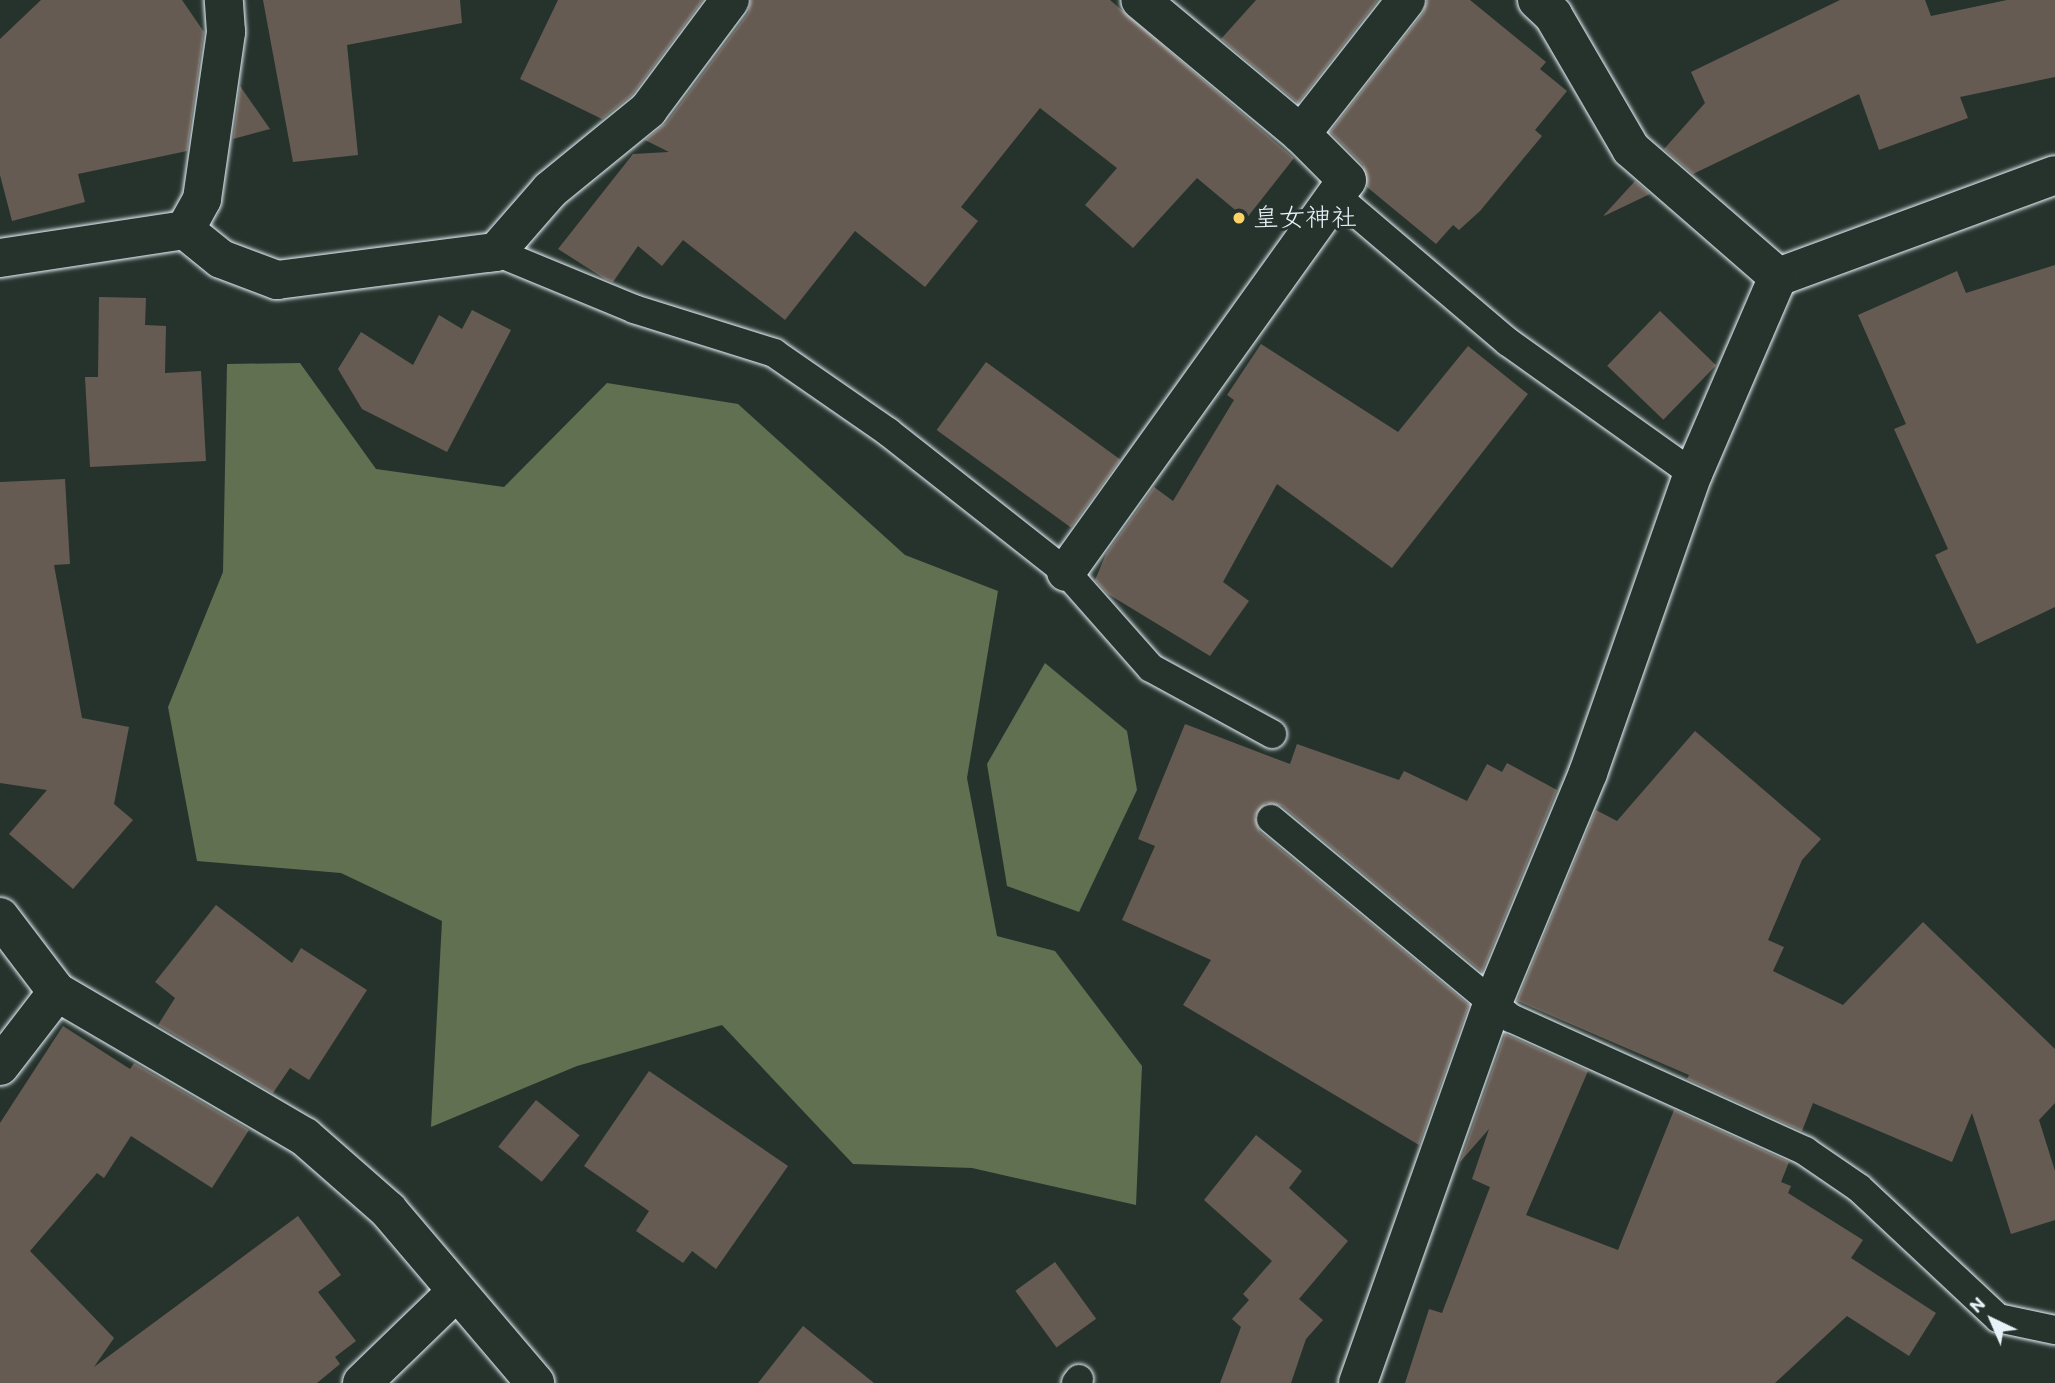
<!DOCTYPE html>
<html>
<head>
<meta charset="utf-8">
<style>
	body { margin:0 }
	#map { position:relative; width:2055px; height:1383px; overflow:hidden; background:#26332d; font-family:Itim,"Klee One",sans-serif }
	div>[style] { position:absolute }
	.green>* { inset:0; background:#607051 }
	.building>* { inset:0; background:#665b52; transform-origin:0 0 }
	.roads { filter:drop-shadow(0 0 2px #e8f1f8) drop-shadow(0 0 2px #e8f1f8) }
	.service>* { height:28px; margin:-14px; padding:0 14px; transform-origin:14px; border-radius:14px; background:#26332d }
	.minor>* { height:38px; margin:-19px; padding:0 19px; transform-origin:19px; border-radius:19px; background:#26332d }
	.dots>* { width:19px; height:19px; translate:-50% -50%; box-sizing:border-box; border:4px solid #26332d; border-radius:50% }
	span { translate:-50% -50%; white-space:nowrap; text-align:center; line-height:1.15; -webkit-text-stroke:6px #26332d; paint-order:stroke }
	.poi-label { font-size:26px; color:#e8f1f8 }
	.left { translate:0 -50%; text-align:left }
	.north { position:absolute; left:1957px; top:1285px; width:70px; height:70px; -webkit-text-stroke:5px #26332d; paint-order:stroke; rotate:316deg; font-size:19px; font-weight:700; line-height:28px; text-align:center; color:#e8f1f8 }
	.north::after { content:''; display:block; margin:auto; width:24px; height:32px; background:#e8f1f8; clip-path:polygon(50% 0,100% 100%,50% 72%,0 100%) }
</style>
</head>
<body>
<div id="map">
	<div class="green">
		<div style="clip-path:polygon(300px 363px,376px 469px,504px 487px,607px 383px,738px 404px,905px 555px,998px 591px,967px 778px,997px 936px,1055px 951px,1142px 1066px,1136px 1205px,972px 1168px,853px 1164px,722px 1025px,577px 1066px,431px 1127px,442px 921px,341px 873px,197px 861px,168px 707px,223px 572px,227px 364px)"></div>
		<div style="clip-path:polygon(1045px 663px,1127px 731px,1137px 790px,1079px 912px,1007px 886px,987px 764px)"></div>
	</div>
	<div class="building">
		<div style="clip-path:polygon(41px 0,182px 0,204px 32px,187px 151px,78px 174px,85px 202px,12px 221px,0 175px,0 39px)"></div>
		<div style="clip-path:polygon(263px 0,460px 0,462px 23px,347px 45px,358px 155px,293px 162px)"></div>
		<div style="clip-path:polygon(558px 0,703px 0,632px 95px,602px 119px,520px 79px)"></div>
		<div style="clip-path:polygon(751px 0,1110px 0,1294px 158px,1246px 219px,1197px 178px,1133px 248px,1085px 205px,1117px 168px,1040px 108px,961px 207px,978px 221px,925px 287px,855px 231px,785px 320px,683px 240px,662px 266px,638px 246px,613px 282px,605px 279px,558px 249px,633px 154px,669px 152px,645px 140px,666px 123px,748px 13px)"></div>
		<div style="clip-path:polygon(1256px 0,1378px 0,1298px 103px,1221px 39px)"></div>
		<div style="clip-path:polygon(1427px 0,1470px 0,1546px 62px,1540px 69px,1567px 91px,1535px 130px,1542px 136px,1480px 211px,1459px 230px,1453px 225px,1436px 244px,1367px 187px,1363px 165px,1330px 132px,1423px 13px)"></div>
		<div style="clip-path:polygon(1840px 0,1925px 0,1931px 16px,2007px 0,2055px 0,2055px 77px,1960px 97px,1968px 118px,1879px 150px,1859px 94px,1693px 174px,1664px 149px,1705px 103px,1691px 72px)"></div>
		<div style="clip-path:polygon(240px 86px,270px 129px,233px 139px)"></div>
		<div style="clip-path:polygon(1635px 181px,1650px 194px,1604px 216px,1604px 215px)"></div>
		<div style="clip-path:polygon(2055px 265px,2055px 607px,1977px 644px,1935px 555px,1948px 549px,1894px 429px,1906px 424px,1858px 315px,1957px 271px,1966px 293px)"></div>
		<div style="clip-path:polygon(99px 297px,146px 298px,145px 325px,166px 326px,165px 373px,201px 371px,206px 461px,90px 467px,85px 377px,98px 377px)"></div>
		<div style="clip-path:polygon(472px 310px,511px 330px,447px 452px,362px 409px,338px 369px,361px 332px,413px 365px,439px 315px,462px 329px)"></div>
		<div style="left:1660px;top:311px;width:78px;height:76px;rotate:44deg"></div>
		<div style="clip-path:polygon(1261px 344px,1398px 432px,1468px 346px,1528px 394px,1392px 568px,1277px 484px,1223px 582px,1249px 601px,1210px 656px,1108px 594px,1095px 580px,1106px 554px,1154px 487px,1173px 501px,1234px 400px,1227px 395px)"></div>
		<div style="left:986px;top:362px;width:166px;height:84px;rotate:36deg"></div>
		<div style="clip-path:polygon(65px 479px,70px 564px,54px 565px,82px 718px,129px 727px,114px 804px,133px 820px,73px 889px,9px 834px,47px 790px,0 783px,0 482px)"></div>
		<div style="clip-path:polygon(1185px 724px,1290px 764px,1297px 744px,1399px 780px,1404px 771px,1467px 801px,1487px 764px,1502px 772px,1507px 763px,1557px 790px,1482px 972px,1282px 806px,1266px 803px,1255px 816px,1260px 832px,1469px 1005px,1419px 1145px,1183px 1005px,1211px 960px,1122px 920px,1155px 846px,1138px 839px)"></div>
		<div style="clip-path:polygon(1695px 731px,1821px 839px,1802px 860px,1768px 940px,1784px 947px,1773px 971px,1843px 1005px,1923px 922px,2055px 1049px,2055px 1103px,2039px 1120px,2055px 1171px,2055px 1220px,2011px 1234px,1972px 1113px,1952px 1162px,1813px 1103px,1802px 1131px,1687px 1079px,1689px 1075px,1517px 1001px,1596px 810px,1617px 821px)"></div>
		<div style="clip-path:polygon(216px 905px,292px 963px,301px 948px,367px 990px,309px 1080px,290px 1068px,273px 1093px,158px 1025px,175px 998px,155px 982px)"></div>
		<div style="clip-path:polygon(63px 1026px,130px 1069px,134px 1063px,249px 1130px,212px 1188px,131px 1136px,104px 1178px,97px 1173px,30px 1251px,114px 1338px,94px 1367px,298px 1216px,341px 1275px,318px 1292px,356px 1341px,335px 1357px,340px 1364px,317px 1383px,0 1383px,0 1123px)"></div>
		<div style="clip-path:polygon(1505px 1034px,1588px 1071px,1526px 1215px,1618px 1250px,1674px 1110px,1789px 1162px,1781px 1182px,1791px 1186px,1788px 1193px,1863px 1240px,1851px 1258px,1936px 1313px,1909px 1356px,1847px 1316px,1775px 1383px,1405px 1383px,1429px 1309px,1442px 1313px,1490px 1187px,1472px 1179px,1489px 1129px,1460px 1162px)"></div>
		<div style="clip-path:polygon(649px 1071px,788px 1166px,716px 1269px,692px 1251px,683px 1263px,636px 1231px,649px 1211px,584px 1166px)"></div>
		<div style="left:536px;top:1100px;width:56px;height:60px;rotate:39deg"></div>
		<div style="clip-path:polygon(1256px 1135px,1302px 1171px,1289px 1188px,1348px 1241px,1299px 1299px,1323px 1320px,1306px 1339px,1291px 1383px,1220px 1383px,1241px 1327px,1232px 1319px,1249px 1300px,1243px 1294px,1272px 1261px,1204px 1200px)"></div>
		<div style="left:1055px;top:1262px;width:70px;height:49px;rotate:54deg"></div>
		<div style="clip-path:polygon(803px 1326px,874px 1383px,758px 1383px)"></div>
	</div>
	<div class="roads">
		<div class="service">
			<div style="left:1335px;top:195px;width:227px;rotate:40.4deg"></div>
			<div style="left:1508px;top:342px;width:227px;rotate:35.5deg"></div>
			<div style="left:496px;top:252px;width:149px;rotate:22.4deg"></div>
			<div style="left:634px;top:309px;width:147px;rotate:17.4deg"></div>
			<div style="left:774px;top:353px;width:139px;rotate:34.7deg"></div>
			<div style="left:888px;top:432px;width:226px;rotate:38.2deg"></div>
			<div style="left:1066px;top:572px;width:128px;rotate:48.5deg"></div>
			<div style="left:1151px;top:668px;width:138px;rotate:28.6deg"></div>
			<div style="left:1271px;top:819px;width:312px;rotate:39.7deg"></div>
			<div style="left:1511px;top:1018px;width:323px;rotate:24.3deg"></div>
			<div style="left:1805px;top:1151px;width:65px;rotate:34.4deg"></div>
			<div style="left:1859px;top:1188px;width:190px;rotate:43.1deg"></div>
			<div style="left:1998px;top:1318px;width:58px;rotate:11.9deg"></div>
			<div style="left:1076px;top:1383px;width:5px;rotate:-53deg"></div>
		</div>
		<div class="minor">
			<div style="left:1537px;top:0;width:22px;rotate:43deg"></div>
			<div style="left:1553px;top:15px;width:155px;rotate:59.8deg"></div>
			<div style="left:1631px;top:149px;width:195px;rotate:41deg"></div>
			<div style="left:1778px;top:277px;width:295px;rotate:-20.2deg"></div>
			<div style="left:1301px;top:134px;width:170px;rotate:-51.9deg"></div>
			<div style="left:185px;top:230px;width:35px;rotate:-61deg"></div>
			<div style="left:202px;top:199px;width:169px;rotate:-81.8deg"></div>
			<div style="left:226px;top:32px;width:32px;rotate:-94deg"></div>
			<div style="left:0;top:258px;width:187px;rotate:-8.6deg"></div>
			<div style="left:185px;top:230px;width:46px;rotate:38.9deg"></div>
			<div style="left:221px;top:259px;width:60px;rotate:20.6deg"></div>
			<div style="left:277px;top:280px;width:221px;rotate:-7.3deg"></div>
			<div style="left:496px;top:252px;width:82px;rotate:-48.9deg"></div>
			<div style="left:550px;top:190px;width:127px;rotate:-39.2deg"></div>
			<div style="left:648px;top:110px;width:137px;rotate:-53.3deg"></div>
			<div style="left:1066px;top:572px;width:482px;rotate:-54.4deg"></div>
			<div style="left:1347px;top:180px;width:65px;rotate:-135deg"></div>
			<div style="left:1301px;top:134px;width:209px;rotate:-140.2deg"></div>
			<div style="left:0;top:917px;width:94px;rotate:52.8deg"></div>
			<div style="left:57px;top:992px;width:287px;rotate:30.3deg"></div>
			<div style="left:305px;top:1137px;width:111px;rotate:41.3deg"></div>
			<div style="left:388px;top:1210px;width:227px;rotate:49.6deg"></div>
			<div style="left:0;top:1066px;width:93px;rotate:-52.4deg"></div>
			<div style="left:362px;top:1383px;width:131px;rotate:-44.1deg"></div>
			<div style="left:1358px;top:1383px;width:406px;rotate:-70.5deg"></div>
			<div style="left:1494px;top:1000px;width:246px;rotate:-67.5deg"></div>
			<div style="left:1588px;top:773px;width:317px;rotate:-70.7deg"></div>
			<div style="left:1693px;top:474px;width:215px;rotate:-66.7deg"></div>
		</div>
	</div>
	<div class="dots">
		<div style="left:1239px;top:218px;background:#ffd166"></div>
	</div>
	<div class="poi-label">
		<span class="left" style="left:1253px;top:218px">皇女神社</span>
	</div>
	<div class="north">N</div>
</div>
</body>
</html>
